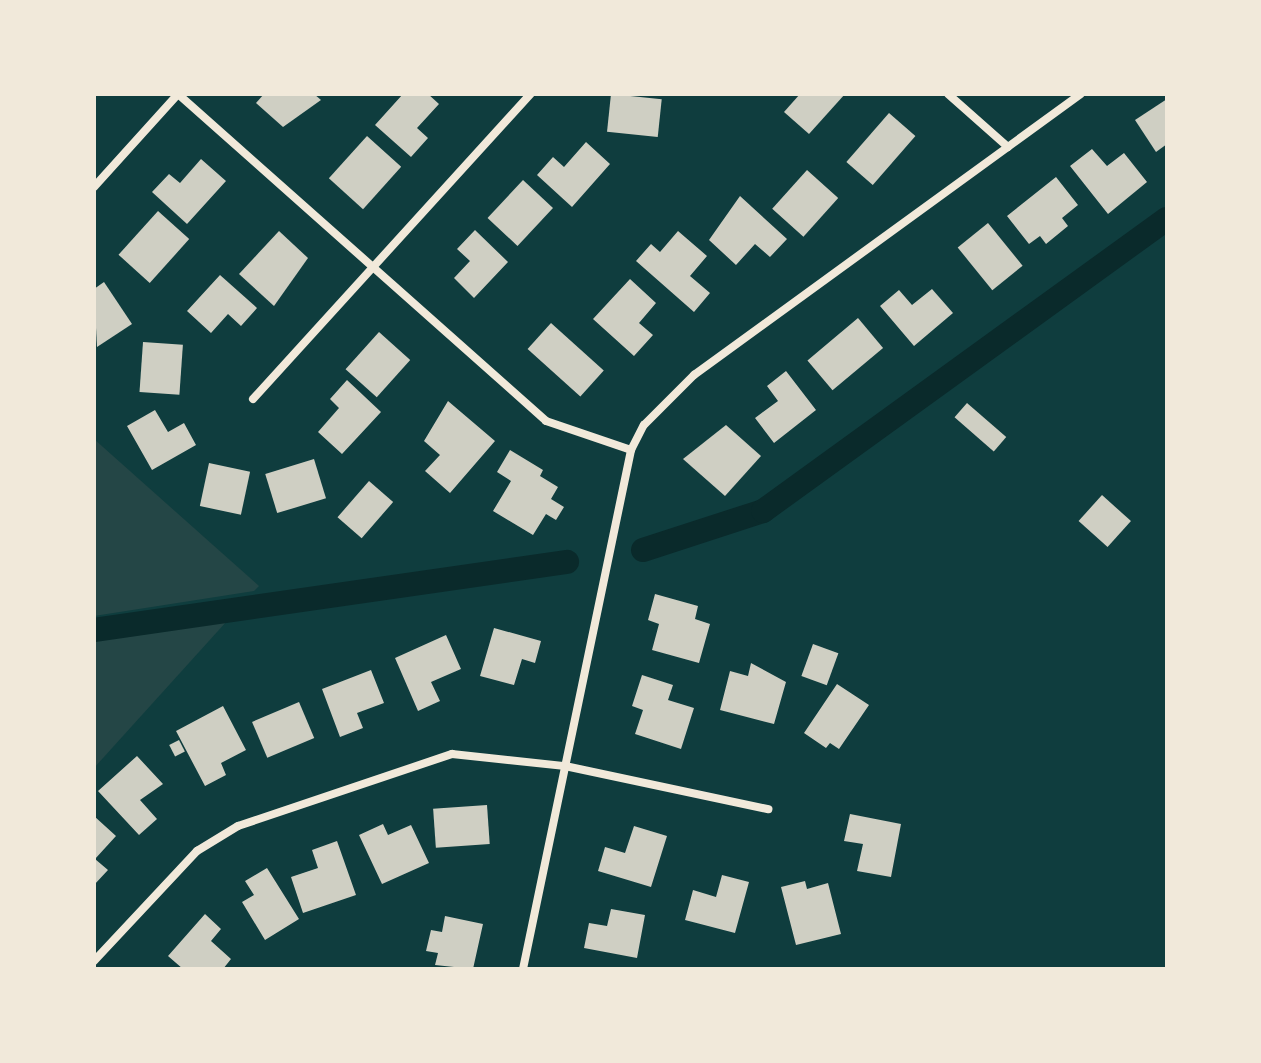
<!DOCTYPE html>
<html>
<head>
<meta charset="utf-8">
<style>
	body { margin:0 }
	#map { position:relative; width:1261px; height:1063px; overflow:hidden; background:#0f3d3e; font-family:"Titillium Web",sans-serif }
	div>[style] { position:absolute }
	.green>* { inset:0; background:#244646 }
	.canal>* { height:24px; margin:-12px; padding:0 12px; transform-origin:12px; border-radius:12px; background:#0a2a2b }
	.building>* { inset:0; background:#cfcfc3; transform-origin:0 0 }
	.minor>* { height:8px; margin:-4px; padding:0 4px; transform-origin:4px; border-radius:4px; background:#f1e9da }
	span { translate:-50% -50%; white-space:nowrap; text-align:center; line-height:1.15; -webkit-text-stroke:8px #f1e9da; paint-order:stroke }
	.frame { position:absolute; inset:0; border:96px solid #f1e9da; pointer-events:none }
</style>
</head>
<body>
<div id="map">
	<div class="green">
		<div style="clip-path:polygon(94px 439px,259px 586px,254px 591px,94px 616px)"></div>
		<div style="clip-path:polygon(227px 621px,94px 768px,94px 641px)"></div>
	</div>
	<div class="canal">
		<div style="left:643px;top:550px;width:126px;rotate:-18deg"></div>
		<div style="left:763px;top:511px;width:498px;rotate:-35.9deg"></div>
		<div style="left:94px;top:630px;width:478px;rotate:-8.2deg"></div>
	</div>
	<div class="building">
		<div style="clip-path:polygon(264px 94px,314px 94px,321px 100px,283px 127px,256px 103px)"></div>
		<div style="clip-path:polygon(403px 94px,428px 94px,439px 104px,417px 128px,428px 138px,411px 157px,375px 125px)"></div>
		<div style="left:611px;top:94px;width:51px;height:38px;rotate:6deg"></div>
		<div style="clip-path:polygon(800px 94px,845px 94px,809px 134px,784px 112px)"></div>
		<div style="clip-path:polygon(1167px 99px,1167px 144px,1156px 152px,1135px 120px)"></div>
		<div style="left:889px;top:113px;width:35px;height:65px;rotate:41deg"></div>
		<div style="left:367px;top:136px;width:46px;height:57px;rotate:42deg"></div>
		<div style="clip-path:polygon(586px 142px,610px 164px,572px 207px,537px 175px,553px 157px,564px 167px)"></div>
		<div style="clip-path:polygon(1092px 149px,1107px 166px,1124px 153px,1147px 182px,1108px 214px,1070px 166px)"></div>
		<div style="clip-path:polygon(201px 159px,226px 181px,187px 224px,152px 192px,169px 174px,180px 183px)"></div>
		<div style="left:807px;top:170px;width:42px;height:52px;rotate:42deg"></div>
		<div style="clip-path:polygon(1056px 177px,1078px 205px,1062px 218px,1068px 226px,1046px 244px,1040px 236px,1029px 244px,1007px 216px)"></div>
		<div style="left:523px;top:180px;width:41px;height:52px;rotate:43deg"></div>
		<div style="clip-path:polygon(740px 196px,787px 239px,770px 257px,755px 244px,736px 265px,709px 240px)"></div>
		<div style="left:158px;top:211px;width:42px;height:59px;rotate:42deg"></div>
		<div style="left:988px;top:223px;width:55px;height:39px;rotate:51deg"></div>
		<div style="clip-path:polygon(475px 230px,508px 262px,474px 298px,454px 278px,470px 261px,457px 249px)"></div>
		<div style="clip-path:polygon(279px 231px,308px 258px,274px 306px,239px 274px)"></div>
		<div style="clip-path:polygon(678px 231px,707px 256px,690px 276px,710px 293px,694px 312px,636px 261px,651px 244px,660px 252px)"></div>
		<div style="clip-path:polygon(220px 275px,257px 308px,241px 326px,228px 314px,211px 333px,187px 311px)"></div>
		<div style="clip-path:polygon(630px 279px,656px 303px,639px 323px,653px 335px,634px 356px,593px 319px)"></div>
		<div style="clip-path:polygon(104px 282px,132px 324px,97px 347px,94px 289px)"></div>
		<div style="clip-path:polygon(932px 289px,953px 313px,914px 346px,880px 306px,899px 290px,912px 305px)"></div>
		<div style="left:858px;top:318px;width:39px;height:66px;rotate:50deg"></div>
		<div style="left:551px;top:323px;width:71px;height:35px;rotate:42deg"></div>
		<div style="left:379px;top:332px;width:42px;height:50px;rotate:42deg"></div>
		<div style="left:143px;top:342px;width:40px;height:50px;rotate:4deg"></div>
		<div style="clip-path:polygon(786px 371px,816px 410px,774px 443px,755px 418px,778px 401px,767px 386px)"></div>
		<div style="clip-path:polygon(347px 380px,381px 412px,342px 454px,318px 432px,339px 408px,330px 399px)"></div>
		<div style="clip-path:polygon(448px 401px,495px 441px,450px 493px,425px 471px,440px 455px,424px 441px)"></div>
		<div style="left:967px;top:403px;width:52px;height:19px;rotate:41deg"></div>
		<div style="clip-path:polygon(155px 410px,168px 432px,184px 423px,196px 445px,152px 470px,127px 426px)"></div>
		<div style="clip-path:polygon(726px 425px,761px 456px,725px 496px,683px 459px)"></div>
		<div style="clip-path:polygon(510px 450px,543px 470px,540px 476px,558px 487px,551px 499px,564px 507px,556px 520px,546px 514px,533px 535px,493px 511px,511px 481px,497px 472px)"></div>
		<div style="left:314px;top:459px;width:41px;height:51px;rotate:73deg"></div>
		<div style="left:209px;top:463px;width:42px;height:44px;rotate:12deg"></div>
		<div style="left:369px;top:481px;width:32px;height:48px;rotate:41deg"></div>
		<div style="left:1102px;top:495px;width:39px;height:35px;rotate:42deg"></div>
		<div style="clip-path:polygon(655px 594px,698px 606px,695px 619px,710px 624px,699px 663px,652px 650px,659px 624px,648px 620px)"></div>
		<div style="clip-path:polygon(494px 628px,541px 641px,535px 663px,522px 659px,514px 685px,480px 676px)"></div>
		<div style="clip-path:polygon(446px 635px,461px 669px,431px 682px,440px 701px,418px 711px,395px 658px)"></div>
		<div style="left:813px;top:644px;width:27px;height:34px;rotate:20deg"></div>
		<div style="clip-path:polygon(751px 663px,786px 682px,774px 724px,720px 710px,730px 671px,748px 676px)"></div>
		<div style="clip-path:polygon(371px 670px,384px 703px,357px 713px,363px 728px,340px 737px,322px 689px)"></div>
		<div style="clip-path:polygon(642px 675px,673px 685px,668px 700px,694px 708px,681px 749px,635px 734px,643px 710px,632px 706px)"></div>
		<div style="clip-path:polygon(837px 684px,869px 705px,839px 749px,830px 743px,826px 748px,804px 733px)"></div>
		<div style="left:299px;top:702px;width:39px;height:51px;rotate:67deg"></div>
		<div style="clip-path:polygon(223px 706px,246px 750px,221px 763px,226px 775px,205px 786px,176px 731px)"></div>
		<div style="left:179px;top:740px;width:13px;height:11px;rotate:63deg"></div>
		<div style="clip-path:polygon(137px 756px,163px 784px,140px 800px,157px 819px,139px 835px,98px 791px)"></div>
		<div style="left:487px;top:805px;width:39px;height:54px;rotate:86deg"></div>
		<div style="clip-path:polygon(850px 814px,901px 824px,891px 877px,857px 871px,863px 844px,844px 841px)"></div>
		<div style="clip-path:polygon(94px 816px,116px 836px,95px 859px,108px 870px,94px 885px)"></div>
		<div style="clip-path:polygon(383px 824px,388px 835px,411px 825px,429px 863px,382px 884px,359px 835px)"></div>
		<div style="clip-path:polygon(634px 826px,667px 836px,651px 887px,598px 871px,605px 847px,625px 853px)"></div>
		<div style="clip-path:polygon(337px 841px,356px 895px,303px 913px,291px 877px,318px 868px,312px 850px)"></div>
		<div style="clip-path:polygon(267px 868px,299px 919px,265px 940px,242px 902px,254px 895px,245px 881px)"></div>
		<div style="clip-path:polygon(722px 875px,749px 882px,735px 933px,685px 920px,693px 890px,716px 897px)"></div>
		<div style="clip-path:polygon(805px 881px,807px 889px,828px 883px,841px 934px,796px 945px,781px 887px)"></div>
		<div style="clip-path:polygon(611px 909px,645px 915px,637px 958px,584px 948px,589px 923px,607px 926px)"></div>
		<div style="clip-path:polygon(205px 914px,221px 929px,211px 941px,231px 959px,223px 969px,183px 969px,168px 956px)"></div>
		<div style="clip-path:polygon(445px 916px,483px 924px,473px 969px,435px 965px,438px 953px,426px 951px,431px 930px,442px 932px)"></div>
	</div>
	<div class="minor">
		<div style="left:178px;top:94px;width:492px;rotate:41.6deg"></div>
		<div style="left:546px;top:421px;width:90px;rotate:18.8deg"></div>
		<div style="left:948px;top:94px;width:80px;rotate:41.5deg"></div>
		<div style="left:94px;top:187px;width:125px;rotate:-47.9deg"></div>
		<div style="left:253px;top:399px;width:413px;rotate:-47.7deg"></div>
		<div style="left:94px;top:961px;width:151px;rotate:-46.9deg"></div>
		<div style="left:197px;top:851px;width:48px;rotate:-31.4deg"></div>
		<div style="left:238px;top:826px;width:226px;rotate:-18.6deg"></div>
		<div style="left:452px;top:754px;width:114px;rotate:6.1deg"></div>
		<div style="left:565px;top:766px;width:208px;rotate:12deg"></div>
		<div style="left:523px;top:969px;width:530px;rotate:-78.24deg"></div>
		<div style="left:631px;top:450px;width:28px;rotate:-63deg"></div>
		<div style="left:644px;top:425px;width:71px;rotate:-45deg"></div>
		<div style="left:694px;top:375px;width:478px;rotate:-36deg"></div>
	</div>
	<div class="frame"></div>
</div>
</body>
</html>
